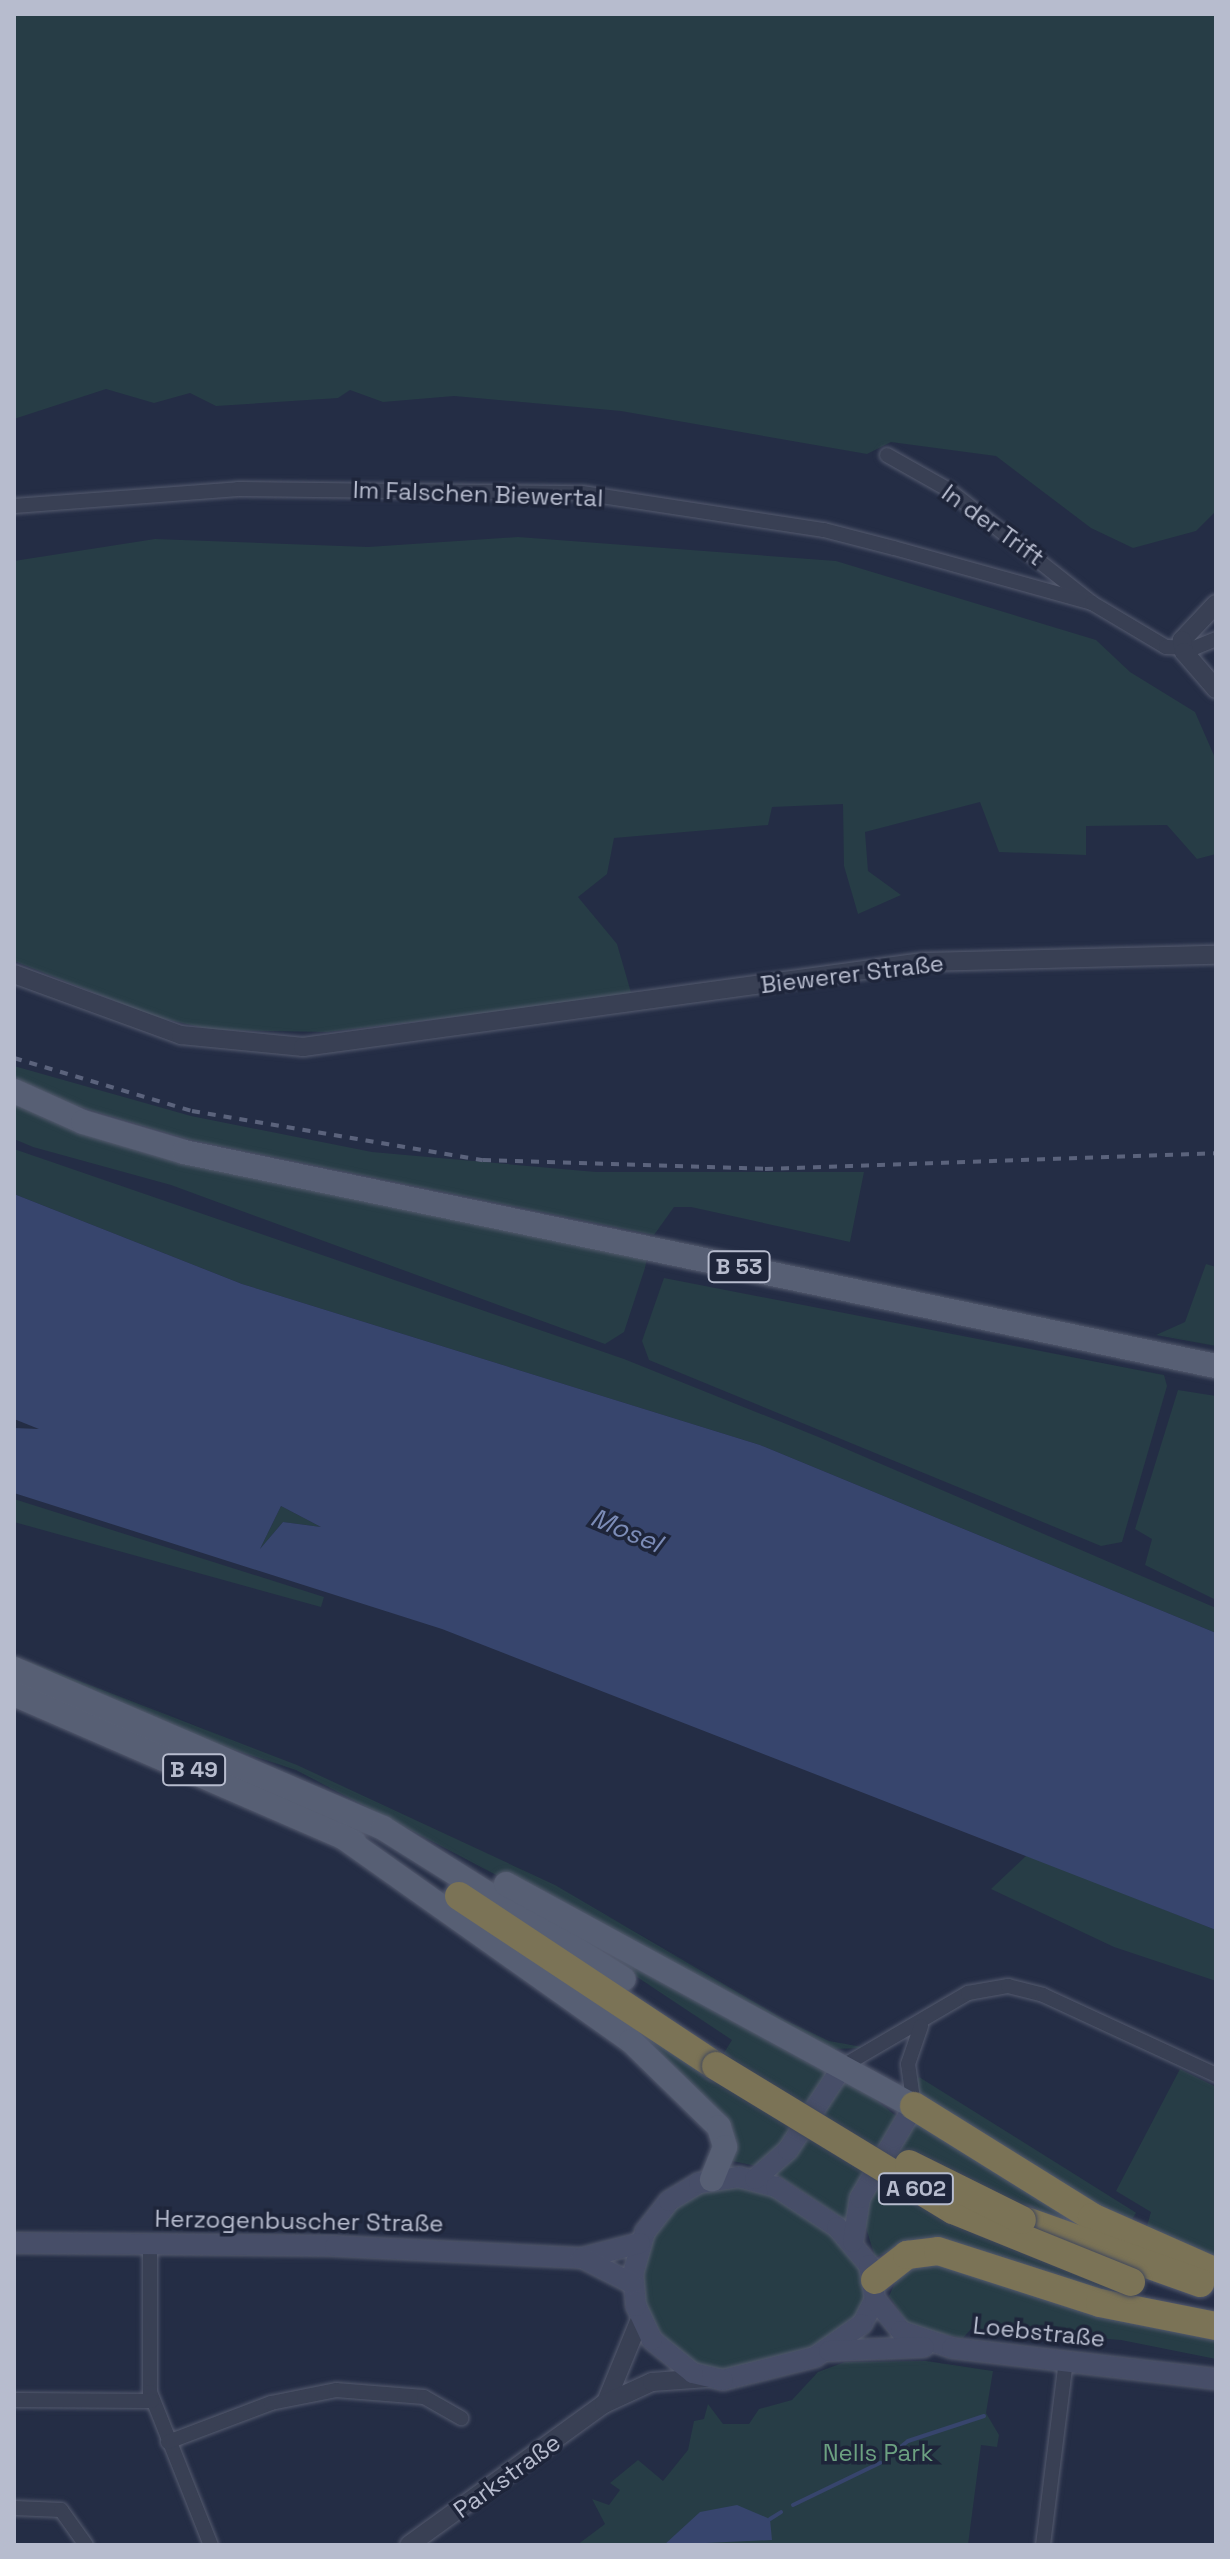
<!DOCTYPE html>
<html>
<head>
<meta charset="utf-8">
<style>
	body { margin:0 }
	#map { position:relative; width:1230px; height:2559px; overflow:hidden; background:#242d45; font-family:"Space Grotesk",sans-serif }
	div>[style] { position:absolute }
	.green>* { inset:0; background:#273d46; transform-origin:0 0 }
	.water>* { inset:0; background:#37456d }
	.stream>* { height:4px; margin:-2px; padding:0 2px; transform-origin:2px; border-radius:2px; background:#37456d }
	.roads { filter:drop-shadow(0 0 2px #555b6f) drop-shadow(0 0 2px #555b6f) }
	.minor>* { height:14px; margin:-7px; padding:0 7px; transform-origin:7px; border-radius:7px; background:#394054 }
	.tertiary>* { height:18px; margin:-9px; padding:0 9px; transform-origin:9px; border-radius:9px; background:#394054 }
	.secondary>* { height:20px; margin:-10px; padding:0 10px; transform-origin:10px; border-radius:10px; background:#474e68 }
	.primary>* { height:24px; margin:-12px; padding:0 12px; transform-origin:12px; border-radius:12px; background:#575f74 }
	.motorway>* { height:28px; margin:-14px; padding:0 14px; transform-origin:14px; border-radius:14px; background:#7b7356 }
	.rail>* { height:4px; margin-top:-2px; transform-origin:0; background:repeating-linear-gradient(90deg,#5b637c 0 8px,transparent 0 16px) }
	.bridges { filter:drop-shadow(0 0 2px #41485c) drop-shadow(0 0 2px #41485c) }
	.motorway-bridge>* { height:28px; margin:-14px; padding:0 14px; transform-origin:14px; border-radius:14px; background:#7b7356 }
	span { translate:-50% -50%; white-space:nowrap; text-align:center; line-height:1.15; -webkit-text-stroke:7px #1e253a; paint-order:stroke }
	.shield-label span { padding:2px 6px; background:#1e253a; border:2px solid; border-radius:6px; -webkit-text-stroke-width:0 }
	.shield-label { font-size:22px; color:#b7bcce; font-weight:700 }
	.street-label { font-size:24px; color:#b7bcce }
	.park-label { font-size:24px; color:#6ca181 }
	.water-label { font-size:26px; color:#7c8cb7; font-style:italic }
	.frame { position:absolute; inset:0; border:16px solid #b7bcce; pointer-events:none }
</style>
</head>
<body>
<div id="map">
	<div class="green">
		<div style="clip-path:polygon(14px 14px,1216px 14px,1216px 511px,1196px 531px,1133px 548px,1091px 528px,996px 456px,891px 442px,867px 454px,621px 411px,454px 396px,383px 402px,350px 390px,338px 398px,216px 406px,190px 393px,154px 403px,106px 389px,14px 419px)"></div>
		<div style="clip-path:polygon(518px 537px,836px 561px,1096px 640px,1130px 672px,1195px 712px,1216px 760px,1216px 854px,1197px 859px,1167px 825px,1086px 826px,1086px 855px,999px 852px,980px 802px,865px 832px,868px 871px,901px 895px,858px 914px,844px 866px,843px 804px,772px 807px,768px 825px,614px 838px,607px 874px,578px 897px,617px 944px,632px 996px,327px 1032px,213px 1030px,156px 1017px,14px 961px,14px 561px,155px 539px,368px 547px)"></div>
		<div style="clip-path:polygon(14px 1066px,191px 1116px,372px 1152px,596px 1172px,864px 1172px,850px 1242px,691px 1207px,674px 1207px,654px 1235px,187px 1139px,60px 1101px,14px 1077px)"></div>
		<div style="clip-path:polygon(14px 1102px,97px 1138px,647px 1258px,645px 1268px,624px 1332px,605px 1344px,171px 1185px,33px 1147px,14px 1139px)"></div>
		<div style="clip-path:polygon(14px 1149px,624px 1359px,816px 1436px,1216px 1608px,1216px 1633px,760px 1445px,242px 1284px,14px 1194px)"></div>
		<div style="clip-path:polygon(1206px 1264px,1216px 1267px,1216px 1346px,1156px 1335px,1185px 1322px)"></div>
		<div style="clip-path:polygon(664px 1278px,1164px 1375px,1167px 1386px,1122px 1542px,1101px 1546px,649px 1360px,642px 1341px)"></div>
		<div style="clip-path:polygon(1178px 1390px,1216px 1396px,1216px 1600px,1145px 1565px,1152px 1539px,1135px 1529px)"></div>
		<div style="clip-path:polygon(14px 1499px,324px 1597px,321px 1607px,14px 1522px)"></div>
		<div style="clip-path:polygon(281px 1506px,321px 1527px,283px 1522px,260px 1549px)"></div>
		<div style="clip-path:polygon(25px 1660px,297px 1765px,555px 1885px,785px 2020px,829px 2041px,868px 2048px,828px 2049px,296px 1770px,201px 1739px,19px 1664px)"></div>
		<div style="clip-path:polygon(1027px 1855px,1216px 1930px,1216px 1981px,1114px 1947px,991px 1889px)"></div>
		<div style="clip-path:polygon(443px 1895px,710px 2075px,732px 2040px,524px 1902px,828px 2070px,780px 2152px,756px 2166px,732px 2161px,734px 2141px)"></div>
		<div style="clip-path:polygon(1180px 2069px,1216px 2087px,1216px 2261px,1145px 2233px,1151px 2212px,1116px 2191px)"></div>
		<div style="left:919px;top:2077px;width:256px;height:23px;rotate:32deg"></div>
		<div style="clip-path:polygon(855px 2083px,896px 2116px,845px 2220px,776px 2174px,839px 2085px)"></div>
		<div style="clip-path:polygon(915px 2119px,1131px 2248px,1116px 2297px,896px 2249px,875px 2257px,861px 2211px)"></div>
		<div style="clip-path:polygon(737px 2186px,764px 2190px,809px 2215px,853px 2254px,868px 2287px,860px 2316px,827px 2343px,749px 2373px,705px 2369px,668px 2346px,643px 2302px,641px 2279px,650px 2238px,673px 2209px,702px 2191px)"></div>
		<div style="clip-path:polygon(928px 2261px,1216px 2337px,1216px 2359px,1121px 2340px,971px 2329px,963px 2338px,911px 2328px,889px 2296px,903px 2266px)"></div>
		<div style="clip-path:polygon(926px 2361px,993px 2371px,986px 2413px,999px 2435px,997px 2447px,981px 2445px,968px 2545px,577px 2545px,605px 2524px,592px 2499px,609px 2505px,620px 2490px,610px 2483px,638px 2460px,663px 2481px,688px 2450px,694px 2421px,704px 2419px,708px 2404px,723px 2424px,749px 2424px,759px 2409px,792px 2400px,818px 2372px,845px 2362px)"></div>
	</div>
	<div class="water">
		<div style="clip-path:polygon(evenodd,14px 1194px,242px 1284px,760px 1445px,1216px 1633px,1216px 1930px,442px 1629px,14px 1493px,14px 1428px,39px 1429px,14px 1419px,14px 1194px,281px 1506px,321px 1527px,283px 1522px,260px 1549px,281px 1506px)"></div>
		<div style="clip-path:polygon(737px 2505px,770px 2519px,772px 2540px,664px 2545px,700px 2512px)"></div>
	</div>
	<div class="stream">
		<div style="left:887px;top:2458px;width:27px;rotate:-39deg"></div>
		<div style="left:908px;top:2441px;width:80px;rotate:-18.2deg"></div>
		<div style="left:793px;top:2505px;width:97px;rotate:-25.8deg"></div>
		<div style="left:770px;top:2519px;width:13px;rotate:-32deg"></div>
	</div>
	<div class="roads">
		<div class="minor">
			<div style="left:887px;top:455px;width:71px;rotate:29.4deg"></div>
			<div style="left:949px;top:490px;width:181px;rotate:38.3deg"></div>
			<div style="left:14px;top:506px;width:225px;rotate:-4.3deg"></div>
			<div style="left:238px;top:489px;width:344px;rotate:0.7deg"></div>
			<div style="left:582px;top:493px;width:245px;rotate:8.7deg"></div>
			<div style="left:824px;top:530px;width:72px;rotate:14.4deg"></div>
			<div style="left:894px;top:548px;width:205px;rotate:15.5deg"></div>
			<div style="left:1092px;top:603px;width:86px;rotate:30.7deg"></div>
			<div style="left:1166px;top:647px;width:28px;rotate:2deg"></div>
			<div style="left:1194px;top:648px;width:24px;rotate:-22deg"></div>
			<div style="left:843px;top:2066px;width:145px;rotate:-30.3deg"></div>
			<div style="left:968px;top:1993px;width:41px;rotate:-9.9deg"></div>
			<div style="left:1008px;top:1986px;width:36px;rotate:14deg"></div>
			<div style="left:1043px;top:1995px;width:191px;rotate:24.8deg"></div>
			<div style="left:914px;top:2106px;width:42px;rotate:-98.1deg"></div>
			<div style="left:908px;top:2064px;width:40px;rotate:-71.1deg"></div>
			<div style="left:150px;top:2245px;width:147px;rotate:90deg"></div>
			<div style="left:150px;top:2392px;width:165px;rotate:68.3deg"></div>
			<div style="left:14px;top:2400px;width:138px;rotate:0.4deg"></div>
			<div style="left:168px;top:2442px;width:110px;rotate:-20.7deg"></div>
			<div style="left:271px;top:2403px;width:66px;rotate:-11.3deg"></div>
			<div style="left:336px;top:2390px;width:88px;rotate:4.5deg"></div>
			<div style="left:424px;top:2397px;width:43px;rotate:29.6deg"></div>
			<div style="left:14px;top:2508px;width:47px;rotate:2.4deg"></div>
			<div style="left:61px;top:2510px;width:43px;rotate:54.5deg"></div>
			<div style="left:1043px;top:2545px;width:186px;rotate:-82.9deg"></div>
		</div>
		<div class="tertiary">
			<div style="left:1216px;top:604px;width:50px;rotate:133.4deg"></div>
			<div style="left:1182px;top:640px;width:12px;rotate:81deg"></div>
			<div style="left:1184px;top:652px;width:49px;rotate:49.1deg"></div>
			<div style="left:14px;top:974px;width:178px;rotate:20.1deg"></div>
			<div style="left:181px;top:1035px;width:123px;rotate:5.6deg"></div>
			<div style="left:303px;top:1047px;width:626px;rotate:-7.81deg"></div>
			<div style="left:923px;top:962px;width:293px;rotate:-1.4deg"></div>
			<div style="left:606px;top:2402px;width:90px;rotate:-67.7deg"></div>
			<div style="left:409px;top:2545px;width:241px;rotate:-35.9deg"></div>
			<div style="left:604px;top:2404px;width:53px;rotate:-24.6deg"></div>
			<div style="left:652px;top:2382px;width:55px;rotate:-4.2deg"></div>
		</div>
		<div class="secondary">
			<div style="left:739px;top:2177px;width:38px;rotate:15deg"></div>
			<div style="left:776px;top:2187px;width:73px;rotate:33.3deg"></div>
			<div style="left:837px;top:2227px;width:50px;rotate:49.9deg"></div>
			<div style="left:869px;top:2265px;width:35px;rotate:80deg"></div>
			<div style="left:875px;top:2299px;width:28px;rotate:117deg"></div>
			<div style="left:862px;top:2324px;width:57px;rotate:144.9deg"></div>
			<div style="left:815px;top:2357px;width:95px;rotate:166deg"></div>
			<div style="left:723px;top:2380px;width:31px;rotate:-167deg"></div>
			<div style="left:693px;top:2373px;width:53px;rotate:-141.2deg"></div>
			<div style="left:652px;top:2340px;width:38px;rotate:-115deg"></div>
			<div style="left:636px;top:2306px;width:32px;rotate:-95deg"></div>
			<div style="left:633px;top:2274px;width:44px;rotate:-74.1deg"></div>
			<div style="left:645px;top:2232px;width:39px;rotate:-52deg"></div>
			<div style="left:669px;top:2201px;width:35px;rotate:-31deg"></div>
			<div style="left:699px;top:2183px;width:40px;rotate:-8.5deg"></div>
			<div style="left:755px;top:2179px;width:44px;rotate:-41.3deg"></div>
			<div style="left:788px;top:2150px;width:100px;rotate:-56.8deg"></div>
			<div style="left:853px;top:2242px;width:45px;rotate:-81deg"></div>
			<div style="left:860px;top:2198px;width:107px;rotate:-59.6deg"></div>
			<div style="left:14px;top:2243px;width:321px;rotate:0.5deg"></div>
			<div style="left:335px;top:2246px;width:247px;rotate:2.8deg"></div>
			<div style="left:582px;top:2258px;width:60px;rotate:-14.5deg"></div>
			<div style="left:582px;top:2258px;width:57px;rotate:27deg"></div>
			<div style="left:875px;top:2299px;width:41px;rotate:50.9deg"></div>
			<div style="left:901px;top:2331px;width:54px;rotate:18.4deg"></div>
			<div style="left:952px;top:2348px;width:266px;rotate:6.7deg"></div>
			<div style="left:829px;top:2351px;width:95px;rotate:-2.4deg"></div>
		</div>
		<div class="primary">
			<div style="left:14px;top:1091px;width:76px;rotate:24.2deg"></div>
			<div style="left:83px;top:1122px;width:105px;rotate:16.5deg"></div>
			<div style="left:184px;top:1152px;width:1054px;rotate:11.72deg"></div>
			<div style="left:14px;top:1669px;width:402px;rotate:23.3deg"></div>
			<div style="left:383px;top:1828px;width:284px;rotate:32.1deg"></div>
			<div style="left:14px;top:1694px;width:371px;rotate:23.5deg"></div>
			<div style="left:340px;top:1835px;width:357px;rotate:35.3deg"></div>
			<div style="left:631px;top:2041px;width:123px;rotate:44.3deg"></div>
			<div style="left:719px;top:2127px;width:21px;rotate:73deg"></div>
			<div style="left:725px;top:2147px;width:35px;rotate:112deg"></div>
			<div style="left:506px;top:1884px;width:464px;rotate:28.6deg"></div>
		</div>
		<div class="motorway">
			<div style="left:459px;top:1896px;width:308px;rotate:33.5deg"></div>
			<div style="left:914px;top:2106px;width:210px;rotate:31.9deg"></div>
			<div style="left:1092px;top:2217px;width:136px;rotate:23.9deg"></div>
			<div style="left:1026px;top:2221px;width:185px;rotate:19.6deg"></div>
			<div style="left:875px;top:2280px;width:41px;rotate:-38deg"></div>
			<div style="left:907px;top:2255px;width:31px;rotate:-7deg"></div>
			<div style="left:938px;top:2251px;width:170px;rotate:17.8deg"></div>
			<div style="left:1100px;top:2303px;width:118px;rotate:11.2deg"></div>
		</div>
	</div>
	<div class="rail">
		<div style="left:14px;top:1058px;width:186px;rotate:16.6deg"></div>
		<div style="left:192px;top:1111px;width:295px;rotate:9.6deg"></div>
		<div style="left:483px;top:1160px;width:282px;rotate:1.8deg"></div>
		<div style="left:765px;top:1169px;width:451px;rotate:-2deg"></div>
	</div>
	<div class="bridges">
		<div class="motorway-bridge">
			<div style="left:716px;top:2066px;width:277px;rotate:31.3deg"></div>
			<div style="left:953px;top:2210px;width:192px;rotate:22deg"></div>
			<div style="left:909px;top:2164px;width:126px;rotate:26.4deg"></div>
		</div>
	</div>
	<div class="shield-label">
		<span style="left:739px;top:1267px">B 53</span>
		<span style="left:194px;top:1770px">B 49</span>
		<span style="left:916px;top:2189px">A 602</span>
	</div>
	<div class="street-label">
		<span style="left:478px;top:494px;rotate:2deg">Im Falschen Biewertal</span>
		<span style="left:993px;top:525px;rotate:36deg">In der Trift</span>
		<span style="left:852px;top:974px;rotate:-7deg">Biewerer Straße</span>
		<span style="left:299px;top:2221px;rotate:1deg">Herzogenbuscher Straße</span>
		<span style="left:1039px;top:2332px;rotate:6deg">Loebstraße</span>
		<span style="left:507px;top:2476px;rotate:-36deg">Parkstraße</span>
	</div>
	<div class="park-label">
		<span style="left:878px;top:2453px">Nells Park</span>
	</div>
	<div class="water-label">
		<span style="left:626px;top:1531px;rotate:23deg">Mosel</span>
	</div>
	<div class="frame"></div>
</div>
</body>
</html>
